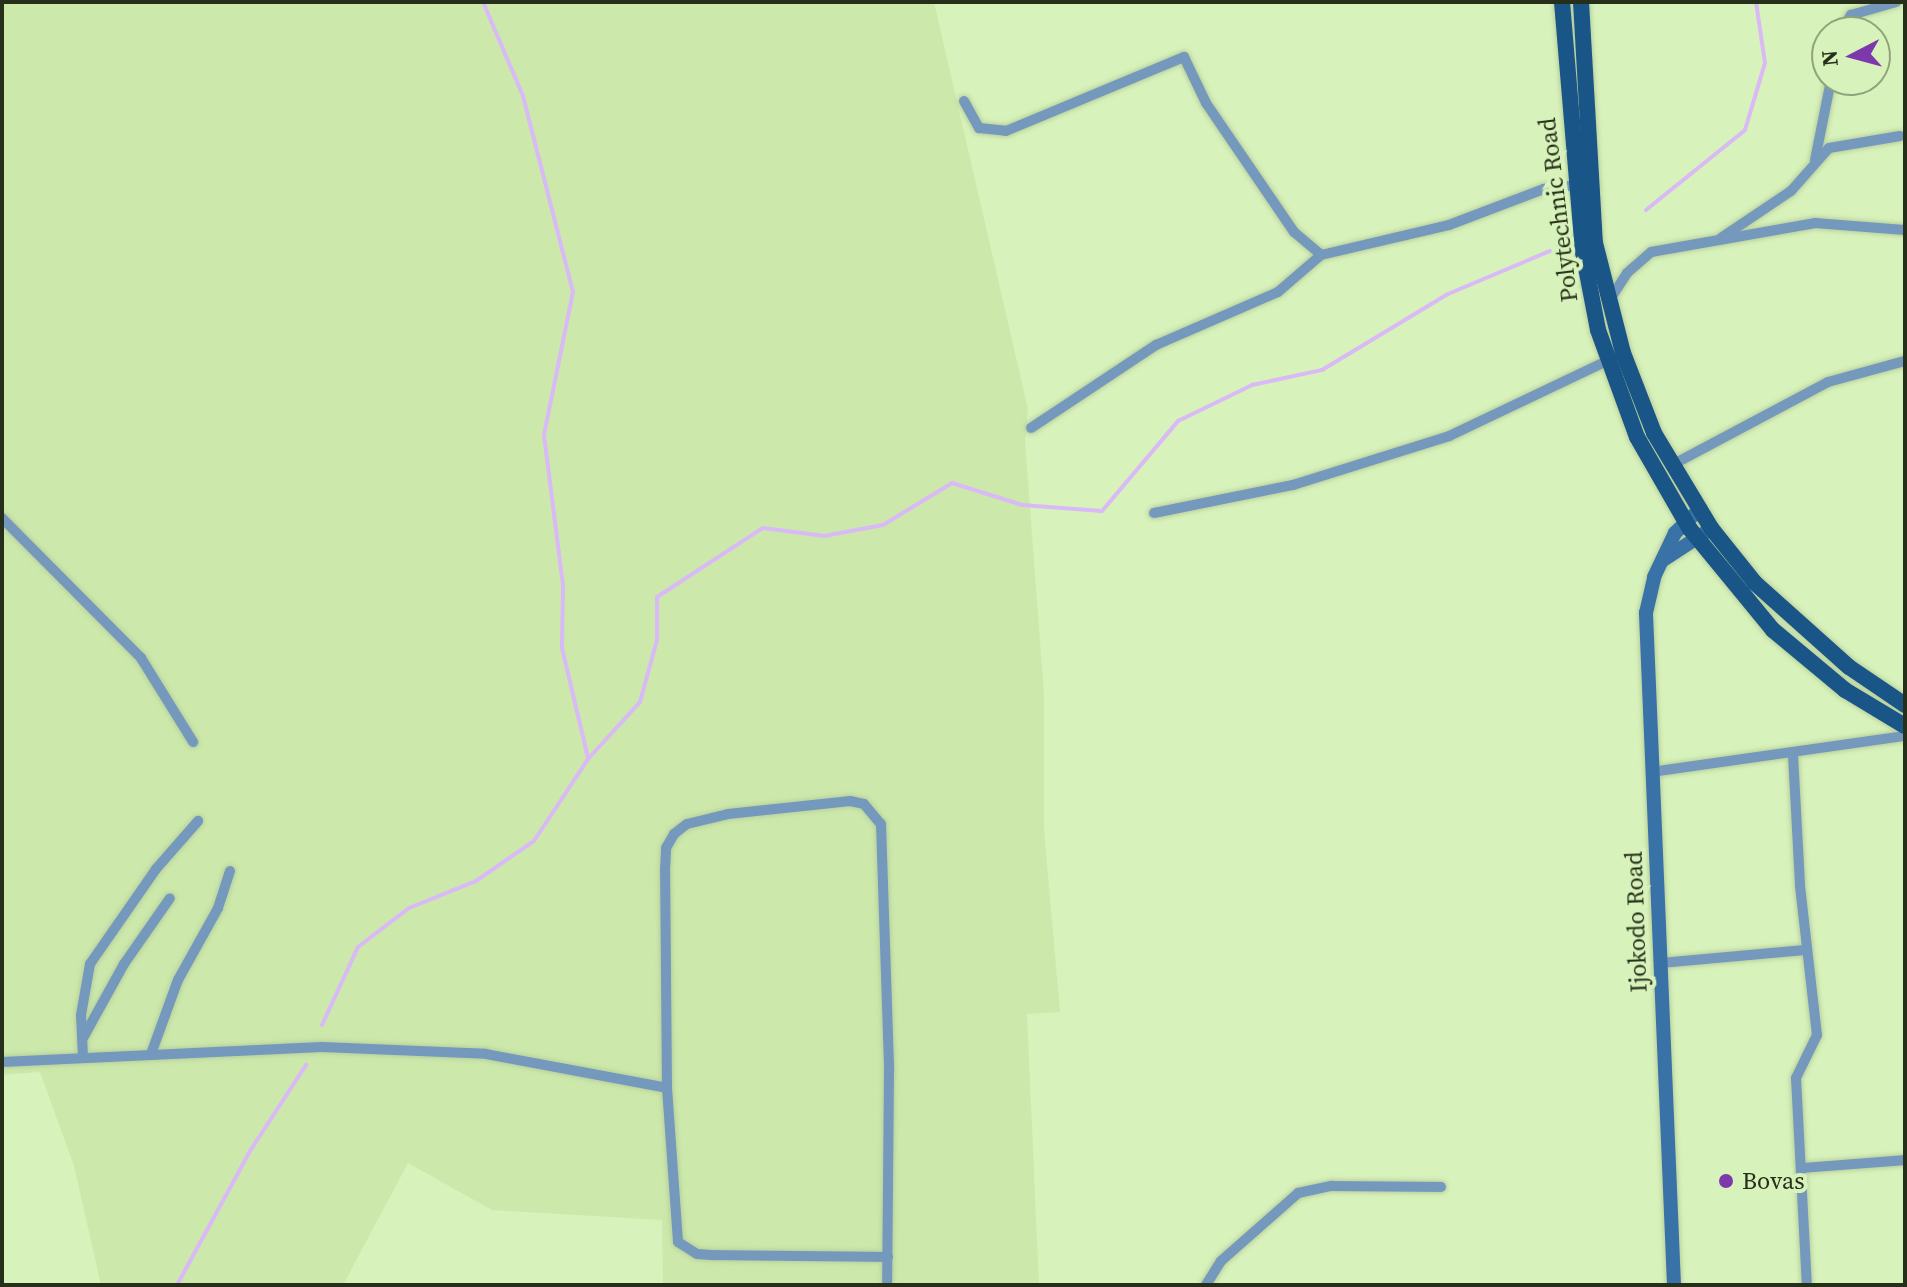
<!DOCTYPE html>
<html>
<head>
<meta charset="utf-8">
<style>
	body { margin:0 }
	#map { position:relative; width:1907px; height:1287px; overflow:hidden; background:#d8f2bb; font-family:"Source Serif 4",serif }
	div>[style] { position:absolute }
	.built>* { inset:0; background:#cce9ab }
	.stream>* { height:4px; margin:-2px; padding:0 2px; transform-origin:2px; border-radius:2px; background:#d9b9f6 }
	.roads { filter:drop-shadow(0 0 2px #b8cf9e) drop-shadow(0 0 2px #b8cf9e) }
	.street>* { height:10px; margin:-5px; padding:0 5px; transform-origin:5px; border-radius:5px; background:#7499bd }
	.secondary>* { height:14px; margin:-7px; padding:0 7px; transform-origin:7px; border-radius:7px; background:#3872a6 }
	.primary>* { height:16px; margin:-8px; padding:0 8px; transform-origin:8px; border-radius:8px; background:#195587 }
	.dots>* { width:22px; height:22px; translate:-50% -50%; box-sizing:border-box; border:4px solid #d8f2bb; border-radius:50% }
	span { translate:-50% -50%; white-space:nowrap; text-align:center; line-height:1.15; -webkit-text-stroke:8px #d8f2bb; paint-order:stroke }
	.street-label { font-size:24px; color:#252f19 }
	.poi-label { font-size:24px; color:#252f19 }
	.left { translate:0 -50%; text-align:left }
	.frame { position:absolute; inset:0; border:4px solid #252f19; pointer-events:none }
	.north { position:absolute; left:1811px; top:16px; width:80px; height:80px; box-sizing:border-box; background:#d8f2bb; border:2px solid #90a47a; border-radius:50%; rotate:264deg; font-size:22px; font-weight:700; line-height:32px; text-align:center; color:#252f19 }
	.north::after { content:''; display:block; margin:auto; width:28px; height:36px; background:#7d39ac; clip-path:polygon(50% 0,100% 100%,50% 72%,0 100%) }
</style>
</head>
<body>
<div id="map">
	<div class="built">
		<div style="clip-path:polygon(2px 2px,934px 2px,1028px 409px,1025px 441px,1044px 694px,1044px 829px,1060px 1012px,1027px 1014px,1039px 1285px,663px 1285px,662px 1220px,492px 1210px,408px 1163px,343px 1285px,101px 1285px,74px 1166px,40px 1072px,2px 1075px)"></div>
	</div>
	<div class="stream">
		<div style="left:483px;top:2px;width:102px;rotate:66.9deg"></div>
		<div style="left:523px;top:96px;width:202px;rotate:75.7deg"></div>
		<div style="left:573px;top:292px;width:146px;rotate:101.5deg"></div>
		<div style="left:544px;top:435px;width:151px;rotate:82.8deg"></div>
		<div style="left:563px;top:585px;width:63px;rotate:90.9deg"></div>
		<div style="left:562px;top:648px;width:113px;rotate:76.7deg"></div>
		<div style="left:1646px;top:210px;width:127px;rotate:-38.9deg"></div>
		<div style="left:1745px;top:130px;width:70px;rotate:-73.4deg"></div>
		<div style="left:1765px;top:63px;width:62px;rotate:-98.4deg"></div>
		<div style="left:322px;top:1025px;width:86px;rotate:-65.2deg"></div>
		<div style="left:358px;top:947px;width:64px;rotate:-37.4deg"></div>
		<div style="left:409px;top:908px;width:72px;rotate:-21.9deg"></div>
		<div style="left:476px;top:881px;width:70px;rotate:-34.6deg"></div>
		<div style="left:534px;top:841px;width:98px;rotate:-56.6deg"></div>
		<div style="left:588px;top:759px;width:77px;rotate:-47.6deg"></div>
		<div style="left:640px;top:702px;width:64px;rotate:-74.7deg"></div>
		<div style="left:657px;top:640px;width:43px;rotate:-90deg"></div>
		<div style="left:657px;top:597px;width:126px;rotate:-33.1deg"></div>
		<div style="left:763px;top:528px;width:62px;rotate:7.5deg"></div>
		<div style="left:824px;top:536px;width:60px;rotate:-10.6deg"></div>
		<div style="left:883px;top:525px;width:81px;rotate:-31.3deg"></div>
		<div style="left:952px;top:483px;width:73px;rotate:17.4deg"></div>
		<div style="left:1022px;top:505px;width:80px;rotate:4.3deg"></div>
		<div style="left:1102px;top:511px;width:118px;rotate:-49.8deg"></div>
		<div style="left:1178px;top:421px;width:82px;rotate:-25.9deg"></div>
		<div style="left:1252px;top:385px;width:72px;rotate:-12.1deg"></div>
		<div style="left:1322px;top:370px;width:147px;rotate:-31.1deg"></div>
		<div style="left:1448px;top:294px;width:111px;rotate:-22.9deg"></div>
		<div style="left:177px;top:1285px;width:153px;rotate:-61.4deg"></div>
		<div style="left:250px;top:1151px;width:103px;rotate:-56.9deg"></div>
	</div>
	<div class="roads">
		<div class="street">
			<div style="left:1841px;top:32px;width:20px;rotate:-60deg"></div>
			<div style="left:1851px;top:15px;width:47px;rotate:-16.1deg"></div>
			<div style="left:964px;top:101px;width:31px;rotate:61deg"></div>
			<div style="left:979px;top:128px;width:27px;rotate:6deg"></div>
			<div style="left:1006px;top:131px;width:193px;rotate:-22.6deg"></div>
			<div style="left:1184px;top:57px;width:51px;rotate:64.4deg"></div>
			<div style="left:1206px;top:103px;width:156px;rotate:55.7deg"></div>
			<div style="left:1294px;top:232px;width:35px;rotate:40deg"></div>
			<div style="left:1815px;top:160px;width:82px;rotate:-78.7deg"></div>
			<div style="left:1721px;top:238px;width:84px;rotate:-33.9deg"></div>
			<div style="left:1791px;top:191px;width:57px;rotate:-48.5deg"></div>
			<div style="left:1829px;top:148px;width:72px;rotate:-9.6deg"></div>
			<div style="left:1609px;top:301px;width:33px;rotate:-57deg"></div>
			<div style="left:1627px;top:273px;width:32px;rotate:-41deg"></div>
			<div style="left:1651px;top:252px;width:167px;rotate:-10deg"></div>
			<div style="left:1815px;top:223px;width:90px;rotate:4.4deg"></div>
			<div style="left:1031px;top:428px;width:150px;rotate:-33.6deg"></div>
			<div style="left:1156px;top:345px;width:133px;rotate:-23.5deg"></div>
			<div style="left:1278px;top:292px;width:57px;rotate:-40.7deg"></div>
			<div style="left:1321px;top:255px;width:131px;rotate:-13.2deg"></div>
			<div style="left:1449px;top:225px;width:102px;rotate:-20.8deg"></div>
			<div style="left:1544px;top:189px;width:32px;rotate:-7deg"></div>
			<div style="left:1672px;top:465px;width:177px;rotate:-28deg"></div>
			<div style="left:1828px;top:382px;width:80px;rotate:-15.3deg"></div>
			<div style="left:1154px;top:513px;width:142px;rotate:-11.4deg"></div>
			<div style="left:1293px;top:485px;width:164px;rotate:-17.4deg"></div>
			<div style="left:1449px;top:436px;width:175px;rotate:-25.4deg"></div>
			<div style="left:2px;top:518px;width:197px;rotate:45.2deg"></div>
			<div style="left:141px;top:658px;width:99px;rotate:58.2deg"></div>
			<div style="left:1793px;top:755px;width:131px;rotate:86.9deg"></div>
			<div style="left:1800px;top:886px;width:150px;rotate:83.5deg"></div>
			<div style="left:1817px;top:1035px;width:48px;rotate:116deg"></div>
			<div style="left:1796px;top:1078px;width:207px;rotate:87deg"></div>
			<div style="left:1651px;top:772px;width:257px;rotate:-8.1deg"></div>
			<div style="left:1660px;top:963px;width:146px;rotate:-5.1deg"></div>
			<div style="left:83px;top:1038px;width:85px;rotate:-61deg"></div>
			<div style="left:124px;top:964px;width:80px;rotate:-55.1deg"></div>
			<div style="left:151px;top:1054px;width:79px;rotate:-70deg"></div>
			<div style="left:178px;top:980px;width:82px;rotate:-60.9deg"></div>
			<div style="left:218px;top:908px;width:39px;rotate:-72deg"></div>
			<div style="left:83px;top:1057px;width:42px;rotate:-92.7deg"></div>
			<div style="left:81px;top:1015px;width:52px;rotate:-80deg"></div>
			<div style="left:90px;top:964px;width:116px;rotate:-55.2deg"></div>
			<div style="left:156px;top:869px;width:64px;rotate:-48.8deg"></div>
			<div style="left:2px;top:1062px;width:320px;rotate:-2.7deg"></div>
			<div style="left:322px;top:1047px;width:164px;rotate:2.4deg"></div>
			<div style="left:486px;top:1054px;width:184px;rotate:10.6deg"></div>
			<div style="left:667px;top:1088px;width:218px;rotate:-90.5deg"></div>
			<div style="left:665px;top:870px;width:22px;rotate:-87deg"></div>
			<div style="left:666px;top:848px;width:16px;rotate:-60deg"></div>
			<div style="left:674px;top:834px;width:16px;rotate:-38deg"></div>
			<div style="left:687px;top:824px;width:42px;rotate:-13.7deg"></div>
			<div style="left:728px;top:814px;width:123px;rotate:-6.1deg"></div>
			<div style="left:850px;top:801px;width:14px;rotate:12deg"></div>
			<div style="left:864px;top:804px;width:26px;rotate:50deg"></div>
			<div style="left:881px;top:824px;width:247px;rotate:88.1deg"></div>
			<div style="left:889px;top:1071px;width:214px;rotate:90.5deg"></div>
			<div style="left:667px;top:1088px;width:154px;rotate:85.9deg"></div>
			<div style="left:678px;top:1242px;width:22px;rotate:32deg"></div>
			<div style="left:697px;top:1254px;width:14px;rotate:4deg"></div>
			<div style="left:711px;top:1255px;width:177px;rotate:0.6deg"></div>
			<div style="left:1802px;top:1168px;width:103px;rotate:-4.4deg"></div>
			<div style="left:1206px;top:1285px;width:28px;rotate:-58deg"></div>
			<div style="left:1221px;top:1261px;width:103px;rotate:-41.4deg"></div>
			<div style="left:1298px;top:1193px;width:35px;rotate:-12deg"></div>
			<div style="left:1332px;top:1186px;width:109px;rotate:0.5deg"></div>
		</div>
		<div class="secondary">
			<div style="left:1663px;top:560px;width:51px;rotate:-33.1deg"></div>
			<div style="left:1674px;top:1285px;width:673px;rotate:-92.39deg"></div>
			<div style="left:1646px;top:613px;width:37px;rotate:-77deg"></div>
			<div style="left:1654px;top:577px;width:49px;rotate:-64.5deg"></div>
			<div style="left:1675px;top:533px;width:35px;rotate:-44deg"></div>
		</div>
		<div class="primary">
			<div style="left:1562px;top:2px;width:251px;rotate:85.2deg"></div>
			<div style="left:1583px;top:252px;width:79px;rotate:79.1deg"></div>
			<div style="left:1598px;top:330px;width:114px;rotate:70deg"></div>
			<div style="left:1637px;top:437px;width:106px;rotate:60.1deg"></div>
			<div style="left:1690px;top:529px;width:131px;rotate:50.6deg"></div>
			<div style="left:1773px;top:630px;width:94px;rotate:39.8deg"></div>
			<div style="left:1845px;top:690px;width:70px;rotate:31deg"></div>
			<div style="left:1581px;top:2px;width:241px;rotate:86.7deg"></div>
			<div style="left:1595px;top:243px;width:114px;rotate:75.7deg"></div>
			<div style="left:1623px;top:353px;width:86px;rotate:68.8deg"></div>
			<div style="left:1654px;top:433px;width:111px;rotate:59deg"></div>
			<div style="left:1711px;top:528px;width:70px;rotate:51.3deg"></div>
			<div style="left:1755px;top:583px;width:126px;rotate:41.8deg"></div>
			<div style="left:1849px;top:667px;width:68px;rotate:34.2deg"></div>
		</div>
	</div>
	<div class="dots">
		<div style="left:1726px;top:1181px;background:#7d39ac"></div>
	</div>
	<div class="street-label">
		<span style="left:1558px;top:210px;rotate:-97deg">Polytechnic Road</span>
		<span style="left:1636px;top:922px;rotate:-92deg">Ijokodo Road</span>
	</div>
	<div class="poi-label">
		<span class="left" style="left:1742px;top:1181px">Bovas</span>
	</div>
	<div class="frame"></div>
	<div class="north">N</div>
</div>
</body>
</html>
